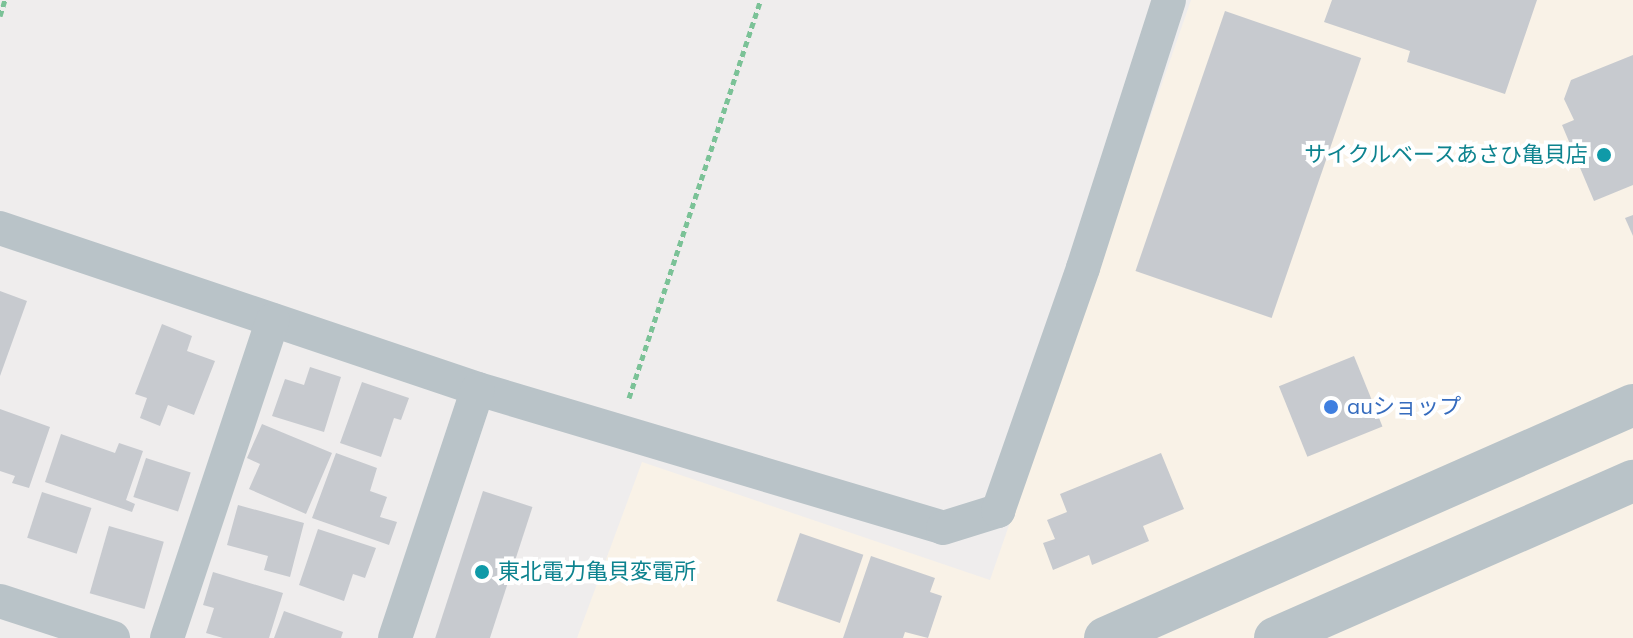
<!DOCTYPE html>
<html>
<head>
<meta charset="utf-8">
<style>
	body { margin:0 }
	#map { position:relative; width:1633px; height:638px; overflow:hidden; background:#efeded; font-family:Mulish,"Noto Sans JP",sans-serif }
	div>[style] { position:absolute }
	.commercial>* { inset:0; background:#f9f2e7 }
	.building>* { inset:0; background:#c7cacf; transform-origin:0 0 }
	.path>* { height:5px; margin-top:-2.5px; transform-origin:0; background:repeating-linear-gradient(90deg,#7bc297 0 6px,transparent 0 10px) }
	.minor>* { height:34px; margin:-17px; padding:0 17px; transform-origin:17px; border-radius:17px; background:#b9c3c8 }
	.tertiary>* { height:42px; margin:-21px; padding:0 21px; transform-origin:21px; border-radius:21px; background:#b9c3c8 }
	.dots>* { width:22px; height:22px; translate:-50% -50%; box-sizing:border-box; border:4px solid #fff; border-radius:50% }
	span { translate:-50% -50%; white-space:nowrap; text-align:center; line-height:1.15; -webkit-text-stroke:8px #fff; paint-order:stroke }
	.culture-label { font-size:22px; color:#0d838f }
	.right { translate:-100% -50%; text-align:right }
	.left { translate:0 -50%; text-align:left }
	.shop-label { font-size:22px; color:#366cbe }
</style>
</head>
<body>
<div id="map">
	<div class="commercial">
		<div style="clip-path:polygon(1191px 0,1633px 0,1633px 638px,577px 638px,642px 462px,990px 580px)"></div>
	</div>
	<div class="building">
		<div style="clip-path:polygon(1332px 0,1537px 0,1505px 94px,1407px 62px,1410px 51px,1324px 22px)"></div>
		<div style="left:1225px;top:11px;width:144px;height:275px;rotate:19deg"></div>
		<div style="clip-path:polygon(1633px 55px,1633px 185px,1594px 201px,1562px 125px,1574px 120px,1564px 99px,1571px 80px)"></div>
		<div style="clip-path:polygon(1633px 215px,1633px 236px,1625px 218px)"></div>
		<div style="clip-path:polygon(0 291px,27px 301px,0 376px)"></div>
		<div style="clip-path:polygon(162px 324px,192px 336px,187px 351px,215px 361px,194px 415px,168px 405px,160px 426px,140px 418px,147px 398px,135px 394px)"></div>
		<div style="left:1354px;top:356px;width:76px;height:81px;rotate:68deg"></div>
		<div style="clip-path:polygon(310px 367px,341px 377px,324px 432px,272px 416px,285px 379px,304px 385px)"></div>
		<div style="clip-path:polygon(362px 382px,409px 398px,401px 420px,394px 418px,381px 457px,340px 443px)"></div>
		<div style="clip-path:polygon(0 409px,50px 427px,29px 488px,12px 483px,15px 476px,0 471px)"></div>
		<div style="clip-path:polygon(262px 424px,332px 453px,306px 514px,249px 489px,260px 464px,247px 458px)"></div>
		<div style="clip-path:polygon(61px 434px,115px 453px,119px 443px,143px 451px,126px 500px,135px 504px,132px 512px,45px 482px)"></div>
		<div style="clip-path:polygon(336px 453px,377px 468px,370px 491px,387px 497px,380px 517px,397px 522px,389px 545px,312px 518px)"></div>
		<div style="clip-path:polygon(1161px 453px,1184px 509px,1143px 526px,1149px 541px,1092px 565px,1089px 555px,1053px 570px,1043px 543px,1055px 539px,1047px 520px,1067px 512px,1060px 494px)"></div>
		<div style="left:146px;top:458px;width:47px;height:41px;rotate:18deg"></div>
		<div style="left:483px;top:491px;width:52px;height:155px;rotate:18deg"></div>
		<div style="left:42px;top:492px;width:52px;height:48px;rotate:18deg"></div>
		<div style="clip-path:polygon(238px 505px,304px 523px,290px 577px,264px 570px,268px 556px,227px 545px)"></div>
		<div style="left:109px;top:526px;width:57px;height:70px;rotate:16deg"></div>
		<div style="clip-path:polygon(318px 529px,376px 548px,365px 578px,353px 574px,344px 601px,299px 585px)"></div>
		<div style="left:800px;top:533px;width:67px;height:72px;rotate:19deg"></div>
		<div style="clip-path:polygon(871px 556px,935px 578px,930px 592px,942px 596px,928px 638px,905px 632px,903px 638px,843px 638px)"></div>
		<div style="clip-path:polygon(213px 572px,283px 593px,269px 638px,223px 638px,206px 633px,214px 608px,203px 605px)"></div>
		<div style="clip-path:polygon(284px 611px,343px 632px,341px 638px,274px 638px)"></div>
	</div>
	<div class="path">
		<div style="left:0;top:16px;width:17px;rotate:-73deg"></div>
		<div style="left:629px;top:398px;width:419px;rotate:-71.7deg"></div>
	</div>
	<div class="minor">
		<div style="left:0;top:228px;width:504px;rotate:18.61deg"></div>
		<div style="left:478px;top:389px;width:485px;rotate:16.6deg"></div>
		<div style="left:943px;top:528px;width:58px;rotate:-17.2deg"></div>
		<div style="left:998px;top:511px;width:257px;rotate:-70.7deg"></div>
		<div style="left:1083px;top:268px;width:281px;rotate:-72.2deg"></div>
		<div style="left:0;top:601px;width:119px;rotate:18.1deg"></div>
		<div style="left:167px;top:638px;width:335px;rotate:-71.6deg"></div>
		<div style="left:395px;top:638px;width:262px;rotate:-71.6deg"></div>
	</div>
	<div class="tertiary">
		<div style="left:1105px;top:638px;width:577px;rotate:-23.81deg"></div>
		<div style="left:1275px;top:638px;width:391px;rotate:-23.7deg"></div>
	</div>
	<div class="dots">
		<div style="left:1604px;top:155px;background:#0f9aa8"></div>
		<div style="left:1331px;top:407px;background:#3f7fe0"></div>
		<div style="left:482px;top:572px;background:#0f9aa8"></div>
	</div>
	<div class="culture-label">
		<span class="right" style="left:1588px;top:155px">サイクルベースあさひ亀貝店</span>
		<span class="left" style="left:498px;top:572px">東北電力亀貝変電所</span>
	</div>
	<div class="shop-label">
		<span class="left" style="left:1347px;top:407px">auショップ</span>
	</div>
</div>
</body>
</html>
